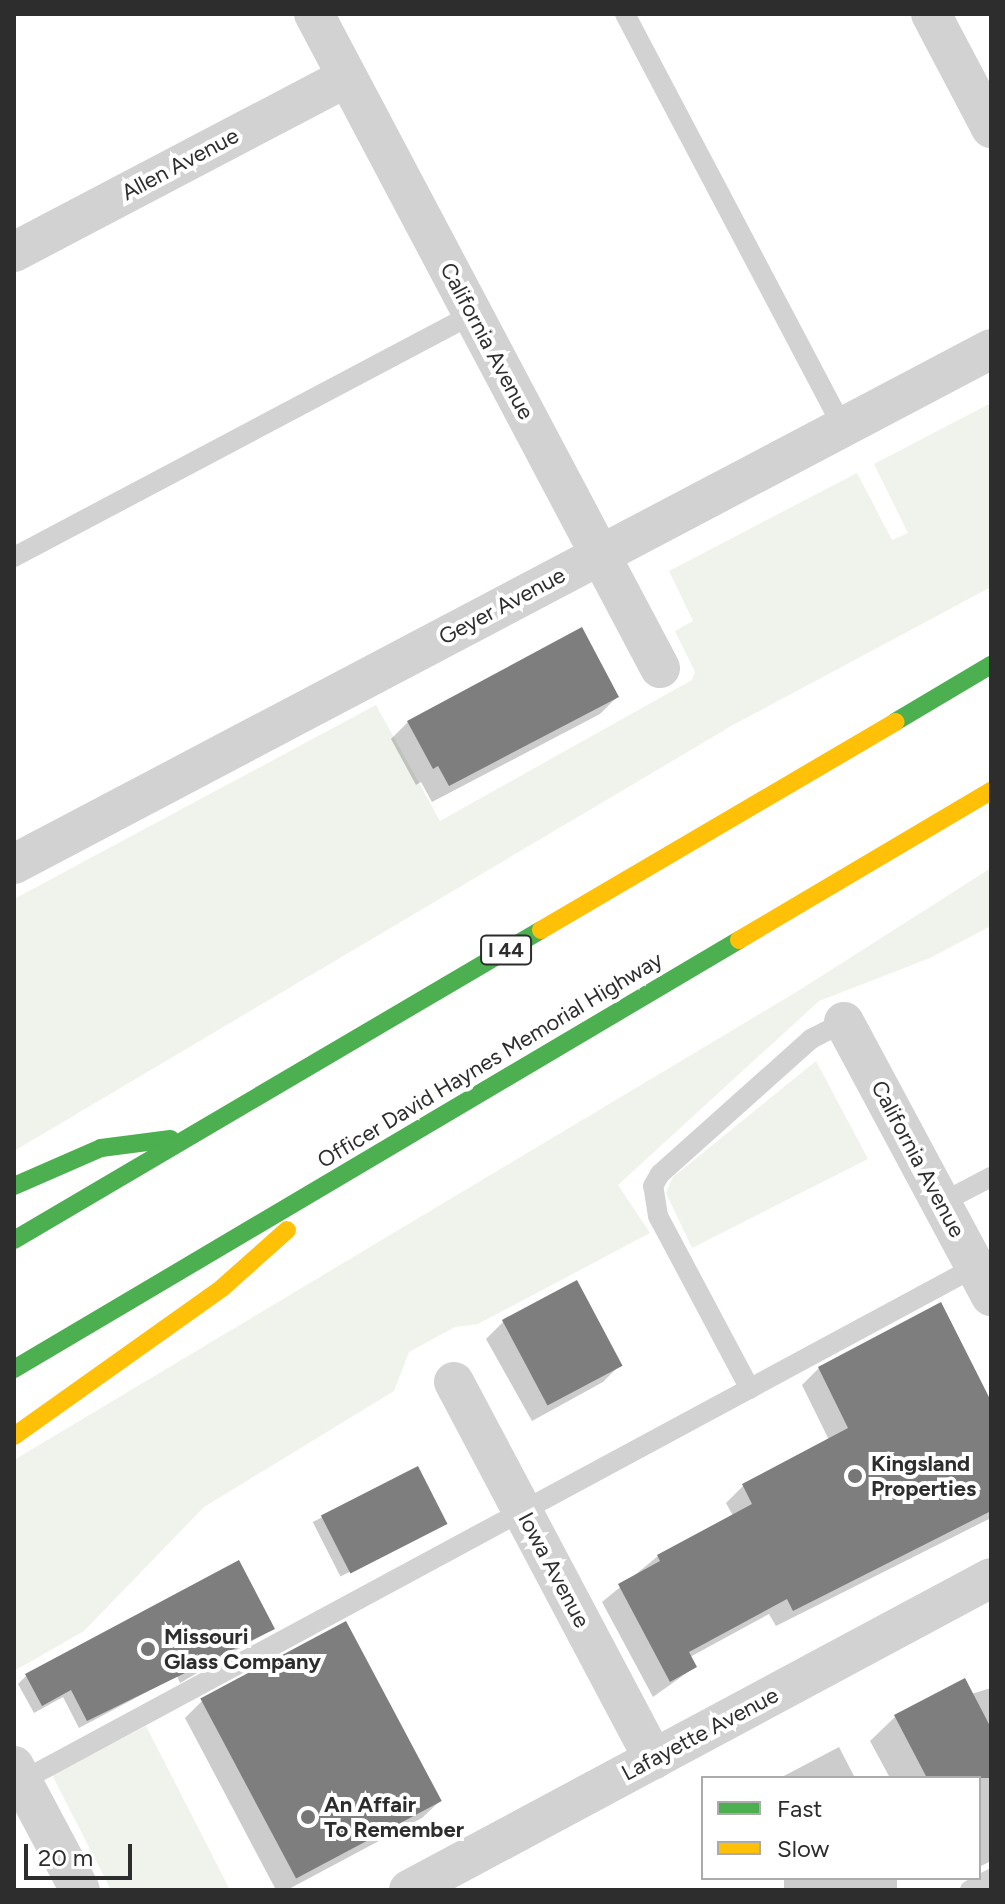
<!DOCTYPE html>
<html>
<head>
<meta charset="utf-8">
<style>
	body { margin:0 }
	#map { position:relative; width:1005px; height:1904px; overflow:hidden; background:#fff; font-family:Figtree,sans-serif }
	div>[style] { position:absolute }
	.green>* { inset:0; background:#f0f3ec }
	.shadow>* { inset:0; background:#0003; transform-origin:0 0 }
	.building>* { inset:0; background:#7e7e7e; transform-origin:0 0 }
	.lane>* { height:20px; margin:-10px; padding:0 10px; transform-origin:10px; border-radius:10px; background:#d2d2d2 }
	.street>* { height:40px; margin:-20px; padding:0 20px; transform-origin:20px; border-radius:20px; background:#d2d2d2 }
	.fast>* { height:18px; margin:-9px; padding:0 9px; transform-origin:9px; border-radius:9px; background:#4caf50 }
	.slow>* { height:18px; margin:-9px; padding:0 9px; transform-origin:9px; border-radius:9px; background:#ffc107 }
	.dots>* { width:22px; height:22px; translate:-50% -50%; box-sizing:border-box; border:4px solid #fff; border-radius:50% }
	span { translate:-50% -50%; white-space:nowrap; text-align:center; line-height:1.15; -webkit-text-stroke:8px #fff; paint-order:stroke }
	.shield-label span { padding:2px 6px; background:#fff; border:2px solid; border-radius:6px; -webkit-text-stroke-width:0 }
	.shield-label { font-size:20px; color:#2d2d2d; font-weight:700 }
	.street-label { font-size:22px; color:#2d2d2d }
	.poi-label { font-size:22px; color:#2d2d2d; font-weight:700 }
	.left { translate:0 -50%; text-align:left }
	.frame { position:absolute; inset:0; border:16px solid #2d2d2d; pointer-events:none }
	.legend { position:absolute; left:701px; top:1776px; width:280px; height:104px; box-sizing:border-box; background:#fff; border:2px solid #ababab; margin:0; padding:10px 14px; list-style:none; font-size:24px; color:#2d2d2d }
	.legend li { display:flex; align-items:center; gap:16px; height:40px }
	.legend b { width:40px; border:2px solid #ababab }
	.scale { position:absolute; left:24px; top:1844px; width:108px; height:36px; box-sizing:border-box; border:4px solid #2d2d2d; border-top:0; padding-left:10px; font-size:24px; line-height:28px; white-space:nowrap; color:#2d2d2d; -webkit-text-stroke:6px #fff; paint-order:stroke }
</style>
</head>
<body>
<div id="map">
	<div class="green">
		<div style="clip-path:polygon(991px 403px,991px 587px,733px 725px,14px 1151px,14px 899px,376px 705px,440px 821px,692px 680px,695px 672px,675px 631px,693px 621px,669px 571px,857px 473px,892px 540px,908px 533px,874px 464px)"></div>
		<div style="clip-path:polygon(991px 868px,991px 926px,930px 958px,819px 1001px,618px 1185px,650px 1233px,478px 1324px,455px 1327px,409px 1352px,394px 1391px,204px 1507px,84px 1631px,14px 1671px,14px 1460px,798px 991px)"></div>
		<div style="clip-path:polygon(816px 1061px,868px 1159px,692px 1248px,666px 1193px,673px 1177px)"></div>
		<div style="clip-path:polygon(146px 1726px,230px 1890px,111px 1890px,52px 1775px)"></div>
	</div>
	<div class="shadow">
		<div style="clip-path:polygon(617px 697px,600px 714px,432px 802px,421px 782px,416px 785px,391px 739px,408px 722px)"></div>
		<div style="clip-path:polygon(576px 1283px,620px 1365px,603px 1382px,532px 1421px,486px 1339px,503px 1322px)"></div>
		<div style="clip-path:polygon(819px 1368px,991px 1403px,991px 1518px,776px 1626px,769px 1614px,690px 1657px,695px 1667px,653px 1697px,602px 1602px,658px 1556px,733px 1516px,726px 1503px,743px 1486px,829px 1440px,802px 1385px)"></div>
		<div style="left:417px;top:1469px;width:61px;height:117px;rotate:63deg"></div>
		<div style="clip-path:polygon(273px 1629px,180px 1683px,177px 1676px,79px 1728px,63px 1697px,34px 1713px,18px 1684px,26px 1676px)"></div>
		<div style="clip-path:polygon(991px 1688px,991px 1861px,979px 1867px,979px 1778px,890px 1778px,870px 1741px,895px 1717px)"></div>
		<div style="clip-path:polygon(202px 1701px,439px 1802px,422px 1818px,287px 1890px,276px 1890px,185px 1718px)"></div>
		<div style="clip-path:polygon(839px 1747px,855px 1778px,780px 1778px)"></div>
		<div style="left:784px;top:1878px;width:113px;height:13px"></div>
	</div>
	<div class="building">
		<div style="clip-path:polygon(582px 627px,619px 697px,449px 786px,438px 766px,433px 769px,407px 721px)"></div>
		<div style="left:577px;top:1280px;width:97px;height:85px;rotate:62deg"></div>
		<div style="clip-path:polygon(941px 1302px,991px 1401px,991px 1511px,793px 1611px,787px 1599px,689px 1652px,697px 1667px,670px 1682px,618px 1584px,660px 1561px,657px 1555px,752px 1504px,742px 1484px,848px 1428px,818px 1367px)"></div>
		<div style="left:418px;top:1466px;width:65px;height:109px;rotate:63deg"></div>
		<div style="clip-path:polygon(239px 1560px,275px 1629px,87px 1721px,71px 1690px,42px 1706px,25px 1674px)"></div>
		<div style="left:346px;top:1621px;width:204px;height:165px;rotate:62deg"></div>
		<div style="clip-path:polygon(965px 1678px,991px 1728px,991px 1778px,927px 1778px,894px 1715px)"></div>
	</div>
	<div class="lane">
		<div style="left:625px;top:14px;width:467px;rotate:62.2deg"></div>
		<div style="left:14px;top:557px;width:519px;rotate:-27.9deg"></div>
		<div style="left:941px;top:1203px;width:56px;rotate:-27.5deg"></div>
		<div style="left:750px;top:1389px;width:196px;rotate:-118deg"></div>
		<div style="left:658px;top:1216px;width:30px;rotate:-99deg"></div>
		<div style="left:653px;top:1186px;width:14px;rotate:-60deg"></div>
		<div style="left:660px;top:1174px;width:203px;rotate:-41.8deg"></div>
		<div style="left:811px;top:1039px;width:37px;rotate:-27deg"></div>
		<div style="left:18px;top:1783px;width:1087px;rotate:-28.33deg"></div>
		<div style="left:970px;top:1890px;width:24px;rotate:-28deg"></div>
	</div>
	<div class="street">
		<div style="left:314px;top:14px;width:740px;rotate:62.12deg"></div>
		<div style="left:931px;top:14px;width:129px;rotate:62.2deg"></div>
		<div style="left:14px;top:252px;width:376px;rotate:-27.7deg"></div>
		<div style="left:14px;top:864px;width:1104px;rotate:-27.79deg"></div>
		<div style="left:844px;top:1022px;width:311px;rotate:61.8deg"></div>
		<div style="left:454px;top:1382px;width:427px;rotate:62.1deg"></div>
		<div style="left:14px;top:1766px;width:140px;rotate:62deg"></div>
		<div style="left:409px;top:1890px;width:660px;rotate:-28.19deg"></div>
	</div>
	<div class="fast">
		<div style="left:895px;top:722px;width:112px;rotate:-30.7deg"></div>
		<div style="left:14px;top:1186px;width:95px;rotate:-23.6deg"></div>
		<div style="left:101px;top:1148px;width:70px;rotate:-7.4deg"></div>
		<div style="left:14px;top:1240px;width:611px;rotate:-30.47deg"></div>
		<div style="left:14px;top:1369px;width:842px;rotate:-30.61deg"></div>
	</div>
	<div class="slow">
		<div style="left:541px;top:930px;width:411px;rotate:-30.4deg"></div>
		<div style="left:739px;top:940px;width:293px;rotate:-30.6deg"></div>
		<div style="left:14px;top:1436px;width:255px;rotate:-35.4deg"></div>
		<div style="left:222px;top:1288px;width:87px;rotate:-41.7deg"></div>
	</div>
	<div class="dots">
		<div style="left:855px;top:1476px;background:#767676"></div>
		<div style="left:148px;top:1649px;background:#767676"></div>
		<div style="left:308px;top:1817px;background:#767676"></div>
	</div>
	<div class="shield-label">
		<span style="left:506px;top:950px">I 44</span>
	</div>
	<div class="street-label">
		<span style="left:180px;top:164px;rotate:-28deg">Allen Avenue</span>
		<span style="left:487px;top:341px;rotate:62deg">California Avenue</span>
		<span style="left:502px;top:606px;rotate:-28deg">Geyer Avenue</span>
		<span style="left:490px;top:1060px;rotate:-31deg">Officer David Haynes Memorial Highway</span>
		<span style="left:918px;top:1159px;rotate:62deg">California Avenue</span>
		<span style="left:554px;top:1570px;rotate:62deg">Iowa Avenue</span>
		<span style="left:700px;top:1734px;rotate:-28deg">Lafayette Avenue</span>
	</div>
	<div class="poi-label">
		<span class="left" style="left:871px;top:1476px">Kingsland<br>Properties</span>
		<span class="left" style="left:164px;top:1649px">Missouri<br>Glass Company</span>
		<span class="left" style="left:324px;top:1817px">An Affair<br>To Remember</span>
	</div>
	<div class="frame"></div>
	<ul class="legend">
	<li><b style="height:10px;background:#4caf50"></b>Fast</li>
	<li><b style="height:10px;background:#ffc107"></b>Slow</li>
	</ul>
	<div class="scale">20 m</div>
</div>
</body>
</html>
